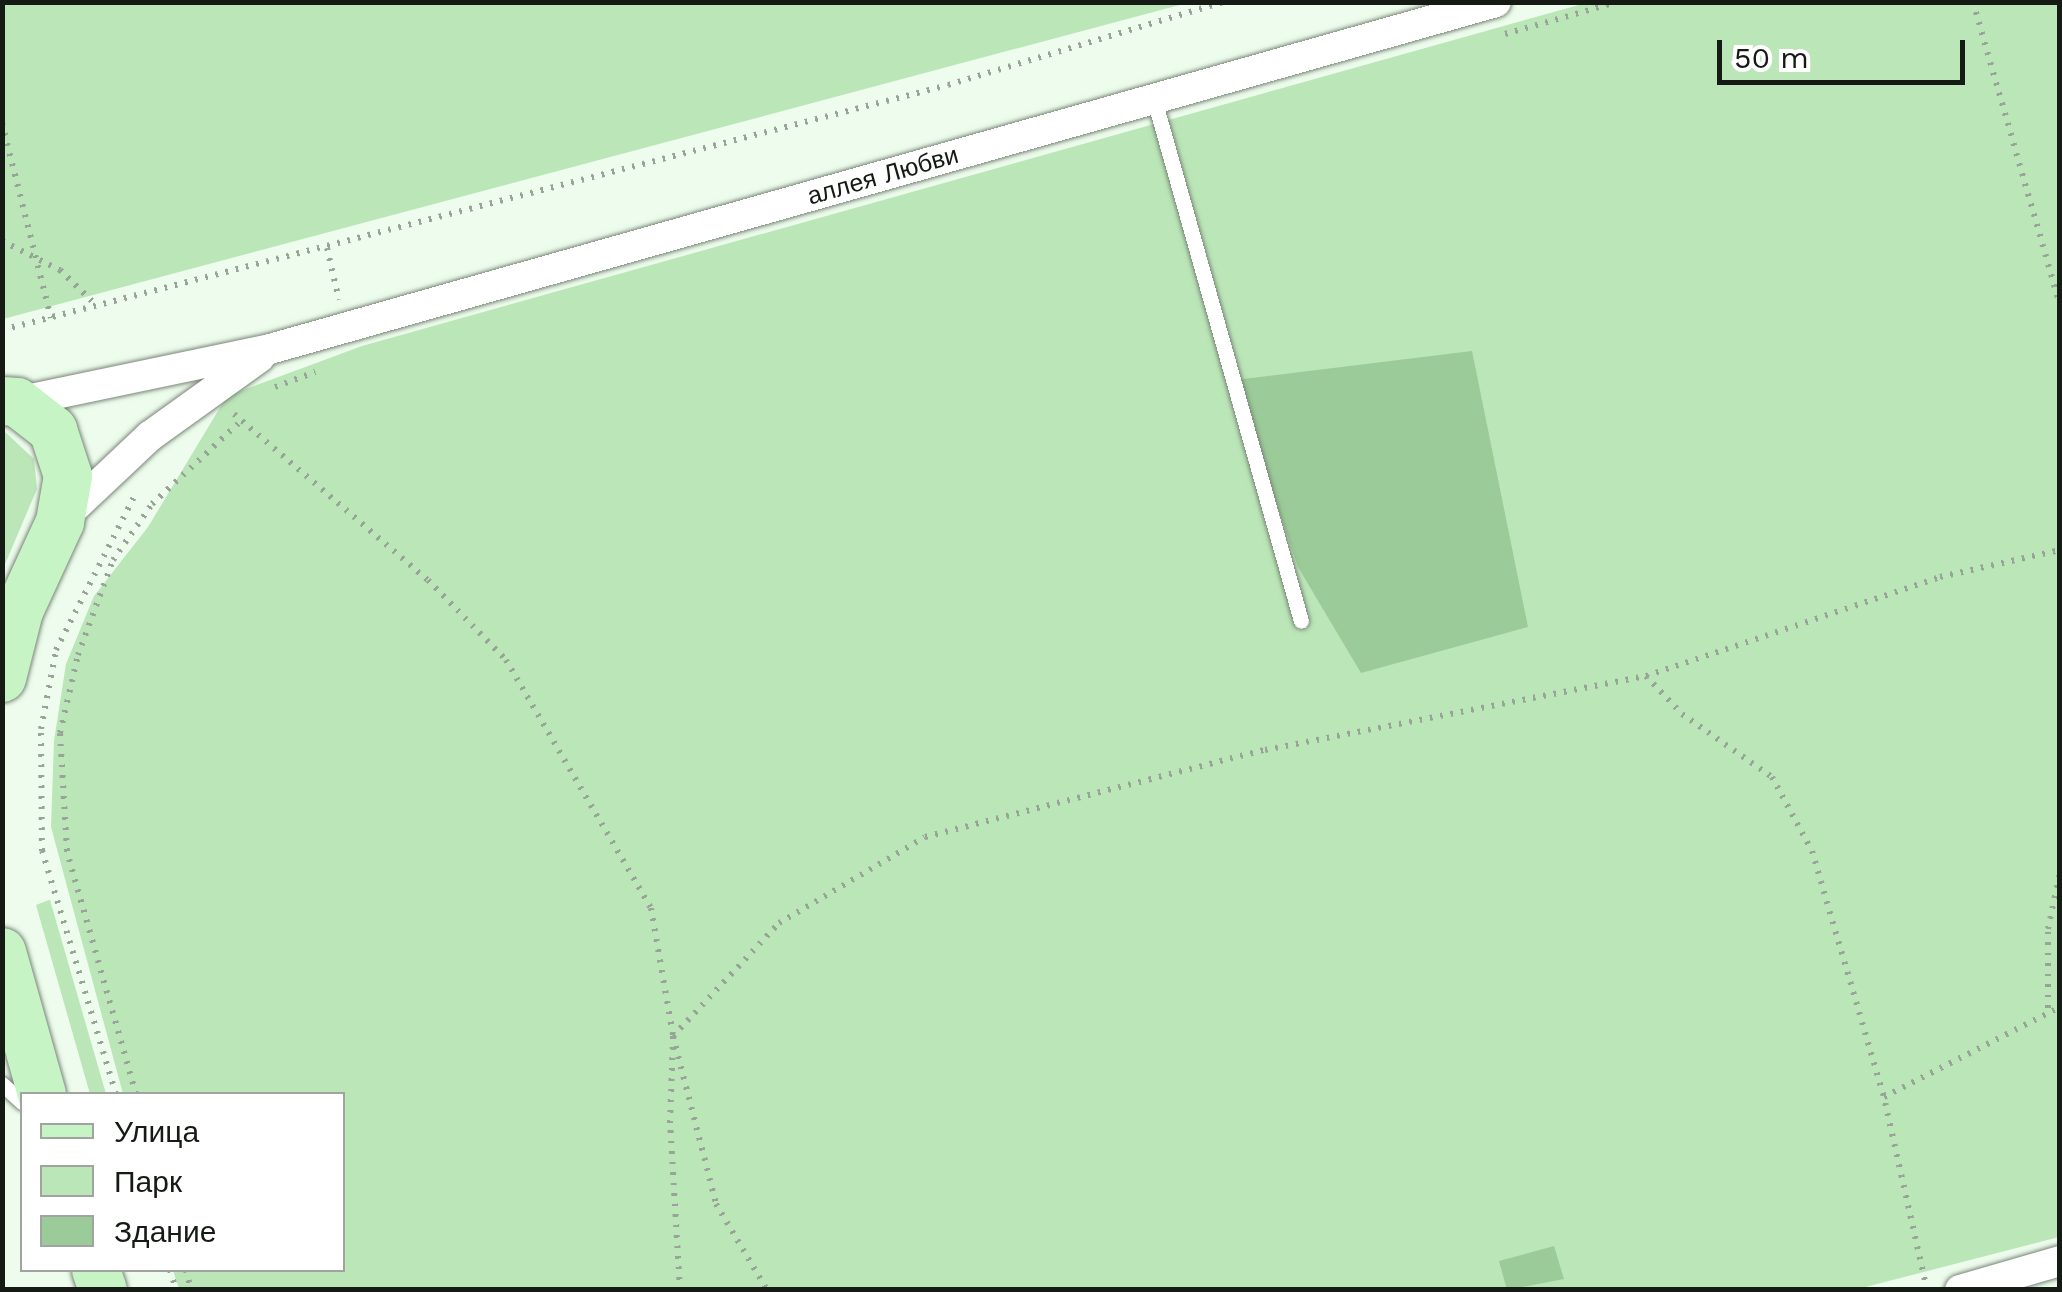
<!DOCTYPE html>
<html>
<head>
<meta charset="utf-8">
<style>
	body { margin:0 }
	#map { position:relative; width:2062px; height:1292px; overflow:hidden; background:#edfcec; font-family:"Work Sans",sans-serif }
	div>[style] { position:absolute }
	.green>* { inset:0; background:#bbe6b8 }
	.building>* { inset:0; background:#9bcb98 }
	.path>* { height:6px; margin-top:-3px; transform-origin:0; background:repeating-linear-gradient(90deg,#99a498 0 2.5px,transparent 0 10.5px) }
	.roads { filter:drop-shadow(0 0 2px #798678) drop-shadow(0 0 2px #798678) }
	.service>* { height:15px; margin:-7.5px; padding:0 7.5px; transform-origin:7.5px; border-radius:7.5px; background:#fff }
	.minor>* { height:30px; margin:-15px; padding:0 15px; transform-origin:15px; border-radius:15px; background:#fff }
	.primary>* { height:48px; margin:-24px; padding:0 24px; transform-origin:24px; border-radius:24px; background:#c7f4c5 }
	span { translate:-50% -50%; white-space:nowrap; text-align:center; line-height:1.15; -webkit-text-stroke:8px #fff; paint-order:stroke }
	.street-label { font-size:25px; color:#151a14 }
	.frame { position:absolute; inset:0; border:5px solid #151a14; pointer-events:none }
	.legend { position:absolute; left:20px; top:1092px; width:325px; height:180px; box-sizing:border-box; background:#fff; border:2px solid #a1a3a1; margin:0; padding:12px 18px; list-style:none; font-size:30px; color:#151a14 }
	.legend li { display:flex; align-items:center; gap:20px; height:50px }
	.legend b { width:50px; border:2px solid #a1a3a1 }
	.scale { position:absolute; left:1717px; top:40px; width:248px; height:45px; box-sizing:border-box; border:5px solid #151a14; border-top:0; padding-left:12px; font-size:30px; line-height:35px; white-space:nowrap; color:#151a14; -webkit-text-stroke:8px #fff; paint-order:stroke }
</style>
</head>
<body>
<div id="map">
	<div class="green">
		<div style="clip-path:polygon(3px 2px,1187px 2px,1187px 3px,3px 319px)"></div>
		<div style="clip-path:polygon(1586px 3px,2059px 3px,2059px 1237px,1854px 1290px,179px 1289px,173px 1270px,342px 1270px,342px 1094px,123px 1094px,51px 827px,54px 741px,66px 664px,94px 596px,148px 527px,227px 396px,362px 346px)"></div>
		<div style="clip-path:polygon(3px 430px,34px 459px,37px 489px,3px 569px)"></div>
		<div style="clip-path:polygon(49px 900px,50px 900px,106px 1094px,90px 1094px,36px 905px)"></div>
	</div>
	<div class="building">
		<div style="clip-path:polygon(1472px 351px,1528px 627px,1361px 673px,1298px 567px,1235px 380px)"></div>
		<div style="clip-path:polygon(1554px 1246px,1564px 1279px,1507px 1290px,1499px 1261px)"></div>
	</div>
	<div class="path">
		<div style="left:1973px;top:2px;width:316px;rotate:74deg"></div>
		<div style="left:1505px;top:34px;width:116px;rotate:-15.9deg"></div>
		<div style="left:2px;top:123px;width:201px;rotate:75.9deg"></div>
		<div style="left:2px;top:241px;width:65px;rotate:26.6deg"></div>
		<div style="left:60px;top:270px;width:52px;rotate:44.2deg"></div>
		<div style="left:327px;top:248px;width:53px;rotate:77deg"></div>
		<div style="left:2px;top:330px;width:977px;rotate:-14.52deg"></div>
		<div style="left:948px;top:85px;width:287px;rotate:-16.8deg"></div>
		<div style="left:275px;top:387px;width:43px;rotate:-20.6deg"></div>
		<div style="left:234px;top:414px;width:255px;rotate:40.6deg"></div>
		<div style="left:428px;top:580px;width:112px;rotate:45.7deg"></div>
		<div style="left:506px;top:660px;width:287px;rotate:59.7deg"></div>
		<div style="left:651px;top:908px;width:130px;rotate:80.2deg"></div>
		<div style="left:673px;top:1036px;width:173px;rotate:75.6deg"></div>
		<div style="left:716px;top:1204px;width:100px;rotate:59.3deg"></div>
		<div style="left:1646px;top:676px;width:52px;rotate:46.5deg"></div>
		<div style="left:1682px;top:714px;width:110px;rotate:35deg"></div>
		<div style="left:1772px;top:777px;width:84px;rotate:61.6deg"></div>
		<div style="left:1812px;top:851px;width:256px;rotate:73.7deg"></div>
		<div style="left:2048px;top:1008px;width:79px;rotate:-90deg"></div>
		<div style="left:2048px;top:929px;width:58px;rotate:-78.1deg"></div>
		<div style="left:116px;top:1094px;width:254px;rotate:-106.9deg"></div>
		<div style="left:42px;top:851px;width:122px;rotate:-90.5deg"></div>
		<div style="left:41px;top:729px;width:80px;rotate:-79.2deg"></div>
		<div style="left:56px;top:650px;width:172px;rotate:-63deg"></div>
		<div style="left:136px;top:1094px;width:253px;rotate:-105.9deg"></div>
		<div style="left:67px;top:851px;width:118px;rotate:-93.4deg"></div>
		<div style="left:60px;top:733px;width:80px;rotate:-77deg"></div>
		<div style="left:78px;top:655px;width:101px;rotate:-69.8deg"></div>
		<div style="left:113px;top:560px;width:68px;rotate:-55.1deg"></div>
		<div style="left:152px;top:504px;width:122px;rotate:-43deg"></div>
		<div style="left:170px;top:1270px;width:21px;rotate:73deg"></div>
		<div style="left:186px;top:1270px;width:21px;rotate:76deg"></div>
		<div style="left:680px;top:1290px;width:167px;rotate:-93.4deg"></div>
		<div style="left:670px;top:1123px;width:87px;rotate:-88deg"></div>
		<div style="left:673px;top:1036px;width:155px;rotate:-46.8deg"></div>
		<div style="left:779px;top:923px;width:169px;rotate:-30.5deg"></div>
		<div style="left:925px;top:837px;width:351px;rotate:-14.4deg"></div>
		<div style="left:1265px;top:750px;width:388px;rotate:-11deg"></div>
		<div style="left:1646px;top:676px;width:310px;rotate:-18.6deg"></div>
		<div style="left:1940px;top:577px;width:123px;rotate:-12.7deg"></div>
		<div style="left:1927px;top:1290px;width:198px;rotate:-102.6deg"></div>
		<div style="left:1884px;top:1097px;width:198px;rotate:-27.1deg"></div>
	</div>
	<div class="roads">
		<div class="service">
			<div style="left:1154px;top:99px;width:542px;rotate:74.27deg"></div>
			<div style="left:2px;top:1084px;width:27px;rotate:42deg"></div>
		</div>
		<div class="minor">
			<div style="left:17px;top:402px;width:258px;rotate:-11.8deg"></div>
			<div style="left:270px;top:349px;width:1274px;rotate:-15.8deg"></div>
			<div style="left:64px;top:517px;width:118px;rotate:-43.3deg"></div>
			<div style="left:150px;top:436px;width:135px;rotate:-35.7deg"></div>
			<div style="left:1960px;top:1290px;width:104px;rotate:-16.2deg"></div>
		</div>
		<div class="primary">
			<div style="left:2px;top:401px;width:15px;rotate:4deg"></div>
			<div style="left:17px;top:402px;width:46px;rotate:37.9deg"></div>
			<div style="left:53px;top:430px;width:48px;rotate:71.9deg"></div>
			<div style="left:68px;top:476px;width:47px;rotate:99.9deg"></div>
			<div style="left:60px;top:522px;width:98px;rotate:114.7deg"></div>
			<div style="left:19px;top:611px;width:69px;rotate:104.2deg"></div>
			<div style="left:2px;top:952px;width:148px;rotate:74.3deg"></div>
			<div style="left:96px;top:1270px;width:21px;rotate:71deg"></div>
		</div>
	</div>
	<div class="street-label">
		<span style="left:883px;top:176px;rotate:-16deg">аллея Любви</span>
	</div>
	<div class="frame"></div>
	<ul class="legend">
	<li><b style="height:12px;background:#c7f4c5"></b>Улица</li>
	<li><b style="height:28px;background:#bbe6b8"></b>Парк</li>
	<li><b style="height:28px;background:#9bcb98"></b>Здание</li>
	</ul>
	<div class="scale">50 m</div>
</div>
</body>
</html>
